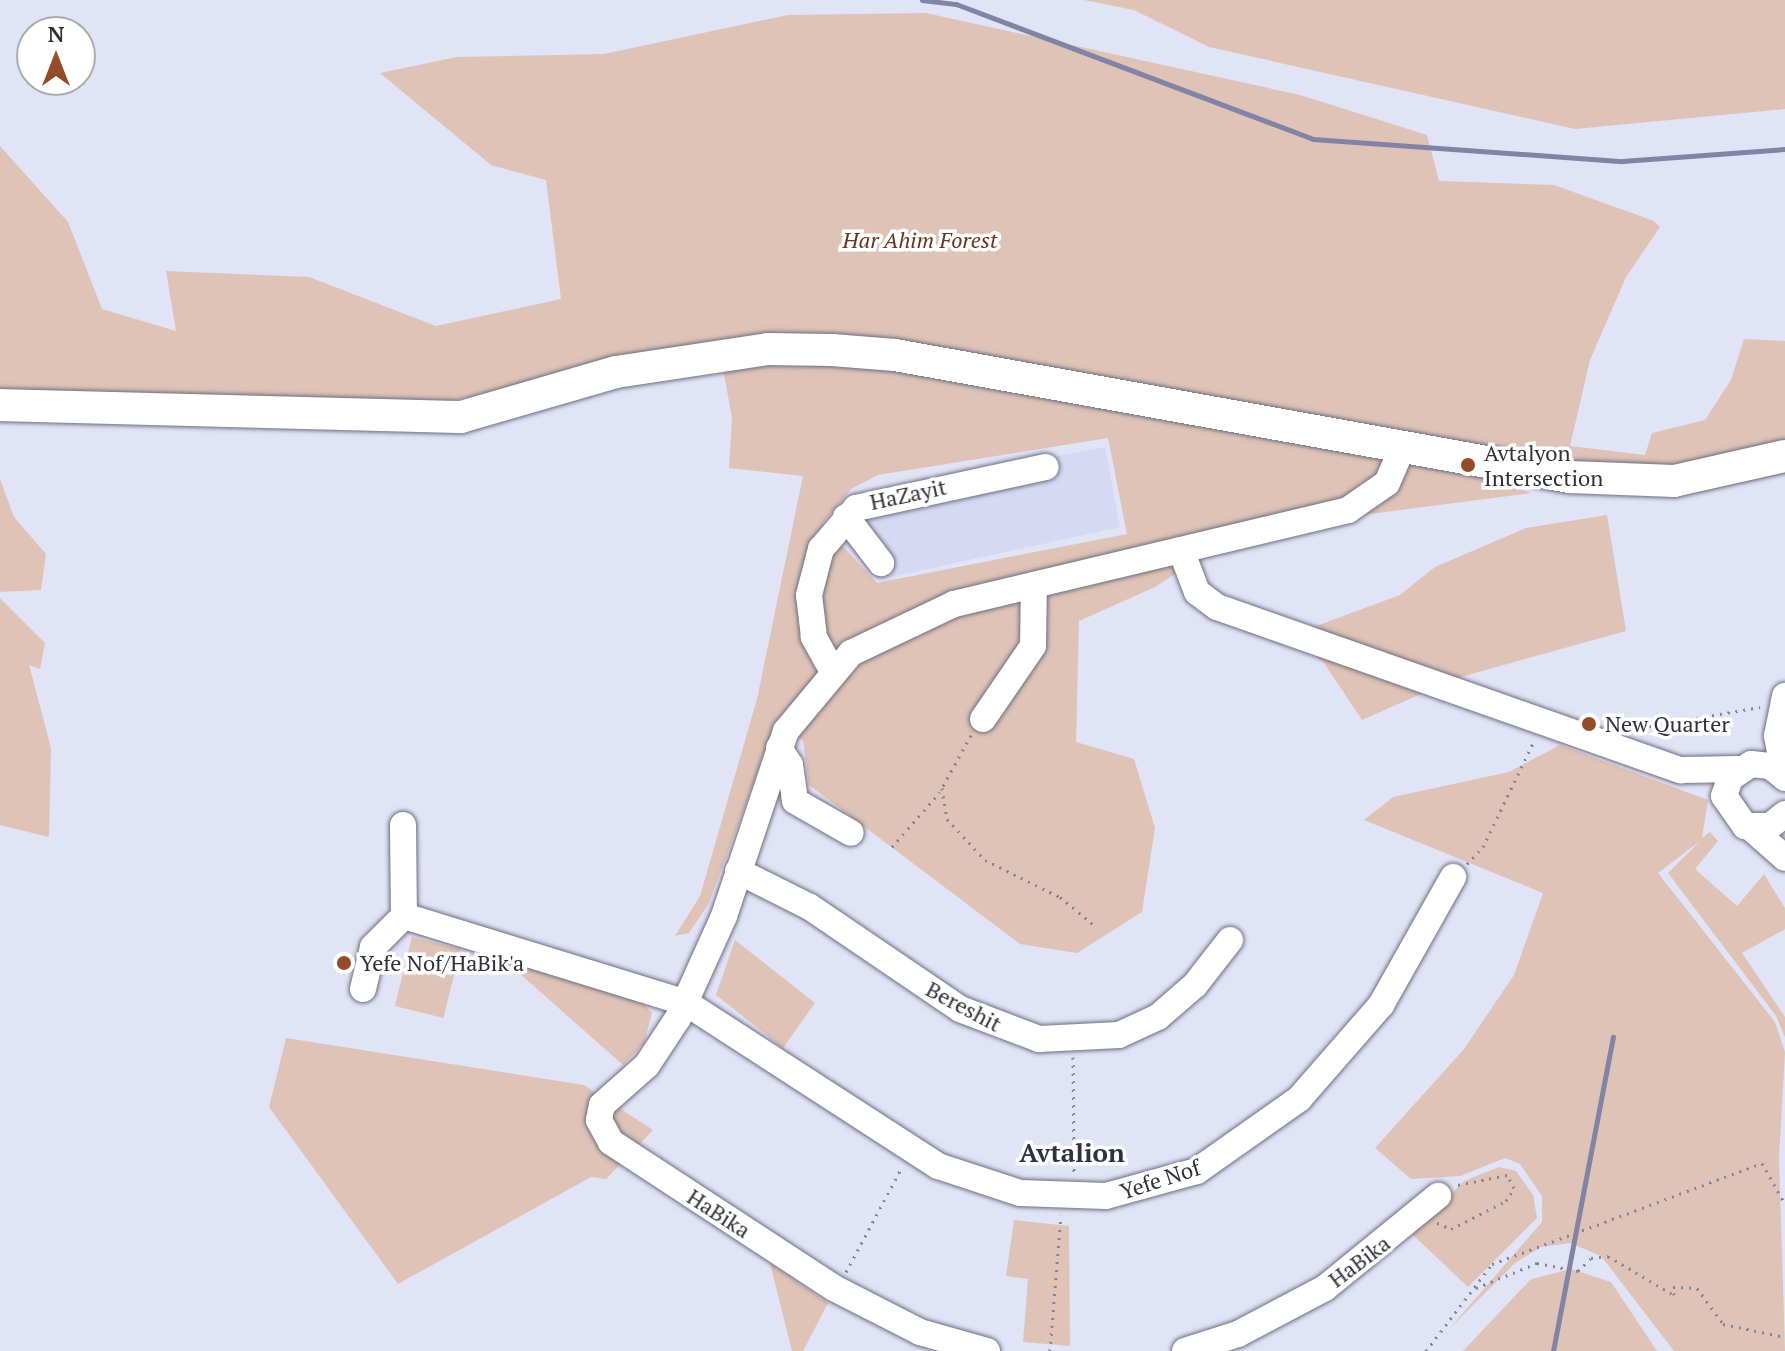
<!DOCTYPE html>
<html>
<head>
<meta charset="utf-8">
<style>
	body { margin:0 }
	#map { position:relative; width:1785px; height:1351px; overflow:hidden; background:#e1e3f7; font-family:"PT Serif",serif }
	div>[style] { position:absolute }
	.built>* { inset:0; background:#d7d9f4 }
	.green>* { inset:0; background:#dfc3b6; transform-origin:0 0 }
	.stream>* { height:5px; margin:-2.5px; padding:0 2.5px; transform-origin:2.5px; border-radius:2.5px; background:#8184a5 }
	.path>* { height:3px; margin-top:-1.5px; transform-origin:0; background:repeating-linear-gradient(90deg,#858693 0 2px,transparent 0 8px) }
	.roads { filter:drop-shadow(0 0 2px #6e6f80) drop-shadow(0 0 2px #6e6f80) }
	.minor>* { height:26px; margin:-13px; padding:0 13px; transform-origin:13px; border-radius:13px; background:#fff }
	.major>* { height:32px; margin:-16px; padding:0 16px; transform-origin:16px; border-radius:16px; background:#fff }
	.dots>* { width:22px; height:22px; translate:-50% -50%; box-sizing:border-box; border:4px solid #fff; border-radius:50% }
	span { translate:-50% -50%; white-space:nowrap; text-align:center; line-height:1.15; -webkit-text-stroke:7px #fff; paint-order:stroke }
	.park-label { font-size:22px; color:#68361e; font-style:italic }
	.poi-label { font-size:22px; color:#303138 }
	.left { translate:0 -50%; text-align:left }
	.street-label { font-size:22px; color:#303138 }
	.quarter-label { font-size:26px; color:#313241; font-weight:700 }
	.north { position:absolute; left:16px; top:16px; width:80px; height:80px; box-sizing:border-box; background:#fff; border:2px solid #acadaf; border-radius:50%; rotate:0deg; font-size:22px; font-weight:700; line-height:32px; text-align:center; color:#303138 }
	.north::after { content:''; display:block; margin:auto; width:28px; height:36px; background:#934b28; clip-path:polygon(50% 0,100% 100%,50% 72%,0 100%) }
</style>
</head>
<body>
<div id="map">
	<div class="built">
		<div style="clip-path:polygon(1105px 447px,1120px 527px,878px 580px,830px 522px,865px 493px)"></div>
	</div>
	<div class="green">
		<div style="clip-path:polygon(1084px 0,1785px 0,1785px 109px,1575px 129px,1209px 47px,1134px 10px)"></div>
		<div style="clip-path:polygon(evenodd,926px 13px,1300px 95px,1427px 135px,1439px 181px,1554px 185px,1654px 221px,1660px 227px,1626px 277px,1590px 360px,1570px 446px,1645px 455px,1652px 433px,1705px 420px,1731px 380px,1744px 339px,1785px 341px,1785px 474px,1674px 498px,1503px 474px,1505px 484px,1531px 493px,1308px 522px,1207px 553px,1155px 587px,1079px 621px,1076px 742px,1134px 759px,1155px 828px,1142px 912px,1077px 953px,1020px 944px,809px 785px,803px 740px,775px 725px,709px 903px,689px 933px,675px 936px,700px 896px,757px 699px,803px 476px,729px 468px,732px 418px,718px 341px,432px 405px,0 390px,0 146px,68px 222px,102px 309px,176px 331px,166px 271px,309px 277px,436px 326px,561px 299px,546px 180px,491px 165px,380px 73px,457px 57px,604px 54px,788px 15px,926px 13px,1108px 438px,1127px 534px,877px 583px,822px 524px,851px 489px,878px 475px,1108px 438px)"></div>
		<div style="clip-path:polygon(0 479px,14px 517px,46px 554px,41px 590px,0 592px)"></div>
		<div style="clip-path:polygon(1607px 515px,1626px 631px,1457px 678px,1362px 720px,1324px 663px,1292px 635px,1400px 595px,1435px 567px,1526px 528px)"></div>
		<div style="clip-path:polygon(0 598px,45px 643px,40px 669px,29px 665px,51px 748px,49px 837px,0 825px)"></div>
		<div style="clip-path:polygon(1560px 745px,1708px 800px,1702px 838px,1710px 832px,1718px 841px,1695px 869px,1737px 906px,1764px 874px,1785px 908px,1785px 929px,1742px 953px,1785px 1017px,1785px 1037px,1776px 1016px,1668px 873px,1700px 841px,1658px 873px,1775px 1022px,1785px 1052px,1779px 1158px,1785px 1351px,1674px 1351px,1601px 1256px,1570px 1243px,1541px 1247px,1515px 1263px,1450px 1328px,1542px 1222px,1542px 1196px,1520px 1164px,1505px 1158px,1460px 1176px,1411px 1179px,1375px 1148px,1464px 1049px,1514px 975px,1543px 893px,1364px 820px,1393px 797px,1509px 772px)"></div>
		<div style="left:412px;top:937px;width:50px;height:71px;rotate:14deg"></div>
		<div style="clip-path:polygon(735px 940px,815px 1003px,783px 1048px,716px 995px)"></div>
		<div style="clip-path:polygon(502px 958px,639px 999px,652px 1013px,644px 1043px,623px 1065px)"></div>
		<div style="clip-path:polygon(286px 1038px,584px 1085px,653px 1130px,606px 1179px,591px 1177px,398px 1284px,269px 1107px)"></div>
		<div style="clip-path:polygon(1499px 1167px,1516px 1171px,1533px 1195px,1537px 1218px,1468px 1287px,1412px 1234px,1464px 1181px)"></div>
		<div style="clip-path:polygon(1014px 1220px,1069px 1226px,1070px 1346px,1023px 1342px,1028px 1279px,1006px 1276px)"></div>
		<div style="clip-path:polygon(770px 1263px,828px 1303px,803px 1351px,792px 1351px)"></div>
		<div style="clip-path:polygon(1571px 1269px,1611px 1282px,1657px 1351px,1463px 1351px,1531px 1279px)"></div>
	</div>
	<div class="stream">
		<div style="left:922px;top:0;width:34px;rotate:7deg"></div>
		<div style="left:956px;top:4px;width:382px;rotate:20.7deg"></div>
		<div style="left:1313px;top:139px;width:310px;rotate:4.1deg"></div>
		<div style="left:1622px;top:161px;width:163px;rotate:-4.2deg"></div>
		<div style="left:1553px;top:1351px;width:320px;rotate:-79.2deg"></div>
	</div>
	<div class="path">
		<div style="left:1633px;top:729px;width:129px;rotate:-9.8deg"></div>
		<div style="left:971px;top:735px;width:60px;rotate:118.7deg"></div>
		<div style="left:942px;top:788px;width:31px;rotate:81deg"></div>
		<div style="left:947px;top:819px;width:56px;rotate:47.2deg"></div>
		<div style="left:985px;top:860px;width:84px;rotate:26.3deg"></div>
		<div style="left:1060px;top:897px;width:45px;rotate:39.6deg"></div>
		<div style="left:892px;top:847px;width:73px;rotate:-48.9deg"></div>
		<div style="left:1467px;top:864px;width:23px;rotate:-47deg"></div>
		<div style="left:1483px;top:847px;width:118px;rotate:-64.3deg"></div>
		<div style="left:1073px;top:1057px;width:117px;rotate:89.5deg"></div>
		<div style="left:1437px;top:1223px;width:15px;rotate:23deg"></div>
		<div style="left:1451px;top:1229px;width:62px;rotate:-27deg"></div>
		<div style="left:1506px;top:1201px;width:15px;rotate:-58deg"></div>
		<div style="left:1514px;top:1188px;width:15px;rotate:-118deg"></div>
		<div style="left:1507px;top:1175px;width:51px;rotate:168.7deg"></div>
		<div style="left:846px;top:1272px;width:117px;rotate:-61.9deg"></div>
		<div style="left:1476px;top:1288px;width:66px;rotate:-22.3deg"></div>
		<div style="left:1537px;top:1263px;width:42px;rotate:11deg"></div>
		<div style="left:1578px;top:1271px;width:18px;rotate:-45deg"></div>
		<div style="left:1591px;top:1258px;width:17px;rotate:-7deg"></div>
		<div style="left:1608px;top:1256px;width:77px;rotate:30.6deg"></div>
		<div style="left:1674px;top:1295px;width:8px;rotate:-97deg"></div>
		<div style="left:1673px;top:1287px;width:24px;rotate:2deg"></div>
		<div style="left:1697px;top:1288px;width:44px;rotate:54.2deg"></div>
		<div style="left:1723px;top:1324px;width:63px;rotate:11.8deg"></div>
		<div style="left:1050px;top:1351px;width:136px;rotate:-85.4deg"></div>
		<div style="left:1426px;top:1351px;width:109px;rotate:-52.8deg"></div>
		<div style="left:1492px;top:1264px;width:288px;rotate:-20.5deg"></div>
		<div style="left:1762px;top:1163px;width:47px;rotate:60.7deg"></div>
	</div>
	<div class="roads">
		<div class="minor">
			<div style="left:846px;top:517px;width:58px;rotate:52.7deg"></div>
			<div style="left:1181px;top:550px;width:45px;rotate:69.1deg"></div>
			<div style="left:1197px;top:592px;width:25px;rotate:37deg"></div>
			<div style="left:1217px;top:607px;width:492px;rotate:19.4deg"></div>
			<div style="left:1681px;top:770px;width:58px;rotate:-1deg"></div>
			<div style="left:832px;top:670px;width:38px;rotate:-119deg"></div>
			<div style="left:814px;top:637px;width:42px;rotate:-96.8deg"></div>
			<div style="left:809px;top:595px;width:48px;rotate:-75.4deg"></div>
			<div style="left:821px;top:549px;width:54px;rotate:-49.5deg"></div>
			<div style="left:856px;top:508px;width:194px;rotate:-12.2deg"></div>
			<div style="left:983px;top:719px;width:88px;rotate:-55.6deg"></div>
			<div style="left:1033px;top:646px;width:61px;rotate:-89.1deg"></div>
			<div style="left:779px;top:748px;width:20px;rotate:57deg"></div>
			<div style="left:790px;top:765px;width:36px;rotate:82deg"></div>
			<div style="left:795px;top:801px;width:64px;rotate:29.7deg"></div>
			<div style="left:1785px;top:778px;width:19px;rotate:-141deg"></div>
			<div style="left:1770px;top:766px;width:19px;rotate:-174deg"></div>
			<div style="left:1751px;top:764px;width:25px;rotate:146deg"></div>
			<div style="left:1730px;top:778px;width:19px;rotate:108deg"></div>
			<div style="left:1724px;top:796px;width:37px;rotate:55deg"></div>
			<div style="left:1745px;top:826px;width:25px"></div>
			<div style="left:1770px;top:826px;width:19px;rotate:-39deg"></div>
			<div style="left:1785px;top:778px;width:43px;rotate:-100.8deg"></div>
			<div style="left:1777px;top:736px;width:41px;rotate:-78.7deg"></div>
			<div style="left:403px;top:825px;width:91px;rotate:89.4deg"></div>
			<div style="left:1751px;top:828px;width:45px;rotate:41.4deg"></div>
			<div style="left:738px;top:871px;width:80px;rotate:26.6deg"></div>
			<div style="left:810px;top:907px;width:181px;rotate:34.2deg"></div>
			<div style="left:960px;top:1009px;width:85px;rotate:20.8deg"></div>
			<div style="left:1039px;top:1039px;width:80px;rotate:-2.9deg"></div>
			<div style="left:1119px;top:1035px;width:43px;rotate:-24.8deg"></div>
			<div style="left:1158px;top:1017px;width:49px;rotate:-40.9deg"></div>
			<div style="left:1195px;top:985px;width:57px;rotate:-52.1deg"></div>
			<div style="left:363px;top:989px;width:43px;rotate:-76.6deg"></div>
			<div style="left:373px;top:947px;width:44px;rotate:-45deg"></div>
			<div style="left:404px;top:916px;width:295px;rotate:17.1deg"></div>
			<div style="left:686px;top:1003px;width:300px;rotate:32.9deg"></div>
			<div style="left:938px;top:1166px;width:86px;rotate:18.2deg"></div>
			<div style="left:1020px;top:1193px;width:86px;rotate:2deg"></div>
			<div style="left:1106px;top:1196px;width:94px;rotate:-15.4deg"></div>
			<div style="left:1197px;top:1171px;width:125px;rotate:-35.2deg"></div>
			<div style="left:1299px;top:1099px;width:125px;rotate:-48.9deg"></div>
			<div style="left:1381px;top:1005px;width:147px;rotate:-60.6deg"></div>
			<div style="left:987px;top:1351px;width:70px;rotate:-164.2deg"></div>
			<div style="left:920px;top:1332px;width:97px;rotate:-152.9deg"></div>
			<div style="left:834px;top:1288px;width:267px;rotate:-146.8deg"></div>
			<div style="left:611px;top:1142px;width:25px;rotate:-119deg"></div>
			<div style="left:599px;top:1120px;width:15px;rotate:-79deg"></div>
			<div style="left:602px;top:1105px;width:60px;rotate:-41.6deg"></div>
			<div style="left:647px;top:1065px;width:56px;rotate:-56.6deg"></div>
			<div style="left:678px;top:1018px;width:112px;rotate:-65.7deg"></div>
			<div style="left:724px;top:916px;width:195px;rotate:-71.5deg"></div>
			<div style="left:786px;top:731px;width:102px;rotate:-50.2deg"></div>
			<div style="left:851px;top:653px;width:114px;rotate:-25.4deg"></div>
			<div style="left:954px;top:604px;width:405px;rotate:-13.4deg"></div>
			<div style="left:1348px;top:510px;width:47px;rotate:-34.7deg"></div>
			<div style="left:1387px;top:483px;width:40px;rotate:-66.6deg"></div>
			<div style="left:1185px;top:1351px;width:56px;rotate:-17.8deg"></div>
			<div style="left:1238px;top:1334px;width:98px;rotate:-27.9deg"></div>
			<div style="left:1325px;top:1288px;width:146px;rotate:-39.2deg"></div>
		</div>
		<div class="major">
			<div style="left:0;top:405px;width:461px;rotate:1.5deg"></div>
			<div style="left:461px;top:417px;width:161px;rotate:-16.2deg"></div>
			<div style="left:616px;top:372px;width:154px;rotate:-8.6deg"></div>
			<div style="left:768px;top:349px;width:64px;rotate:0.9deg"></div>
			<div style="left:832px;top:350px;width:63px;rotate:4.5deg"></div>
			<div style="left:895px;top:355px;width:686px;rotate:10.25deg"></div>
			<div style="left:1570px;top:477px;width:104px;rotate:2.2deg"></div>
			<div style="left:1674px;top:481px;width:114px;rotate:-12.7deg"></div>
		</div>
	</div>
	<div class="dots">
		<div style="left:1468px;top:465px;background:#934b28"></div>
		<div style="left:1589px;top:724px;background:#934b28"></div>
		<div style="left:344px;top:963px;background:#934b28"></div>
	</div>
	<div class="park-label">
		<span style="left:920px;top:240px">Har Ahim Forest</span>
	</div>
	<div class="poi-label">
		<span class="left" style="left:1484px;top:465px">Avtalyon<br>Intersection</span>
		<span class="left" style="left:1605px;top:724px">New Quarter</span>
		<span class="left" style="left:360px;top:963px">Yefe Nof/HaBik'a</span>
	</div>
	<div class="street-label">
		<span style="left:908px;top:494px;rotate:-12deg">HaZayit</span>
		<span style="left:964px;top:1006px;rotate:28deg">Bereshit</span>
		<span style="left:1160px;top:1179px;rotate:-18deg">Yefe Nof</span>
		<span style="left:719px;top:1213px;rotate:33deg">HaBika</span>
		<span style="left:1359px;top:1261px;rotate:-37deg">HaBika</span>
	</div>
	<div class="quarter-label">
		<span style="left:1072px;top:1153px">Avtalion</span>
	</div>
	<div class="north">N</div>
</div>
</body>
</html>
